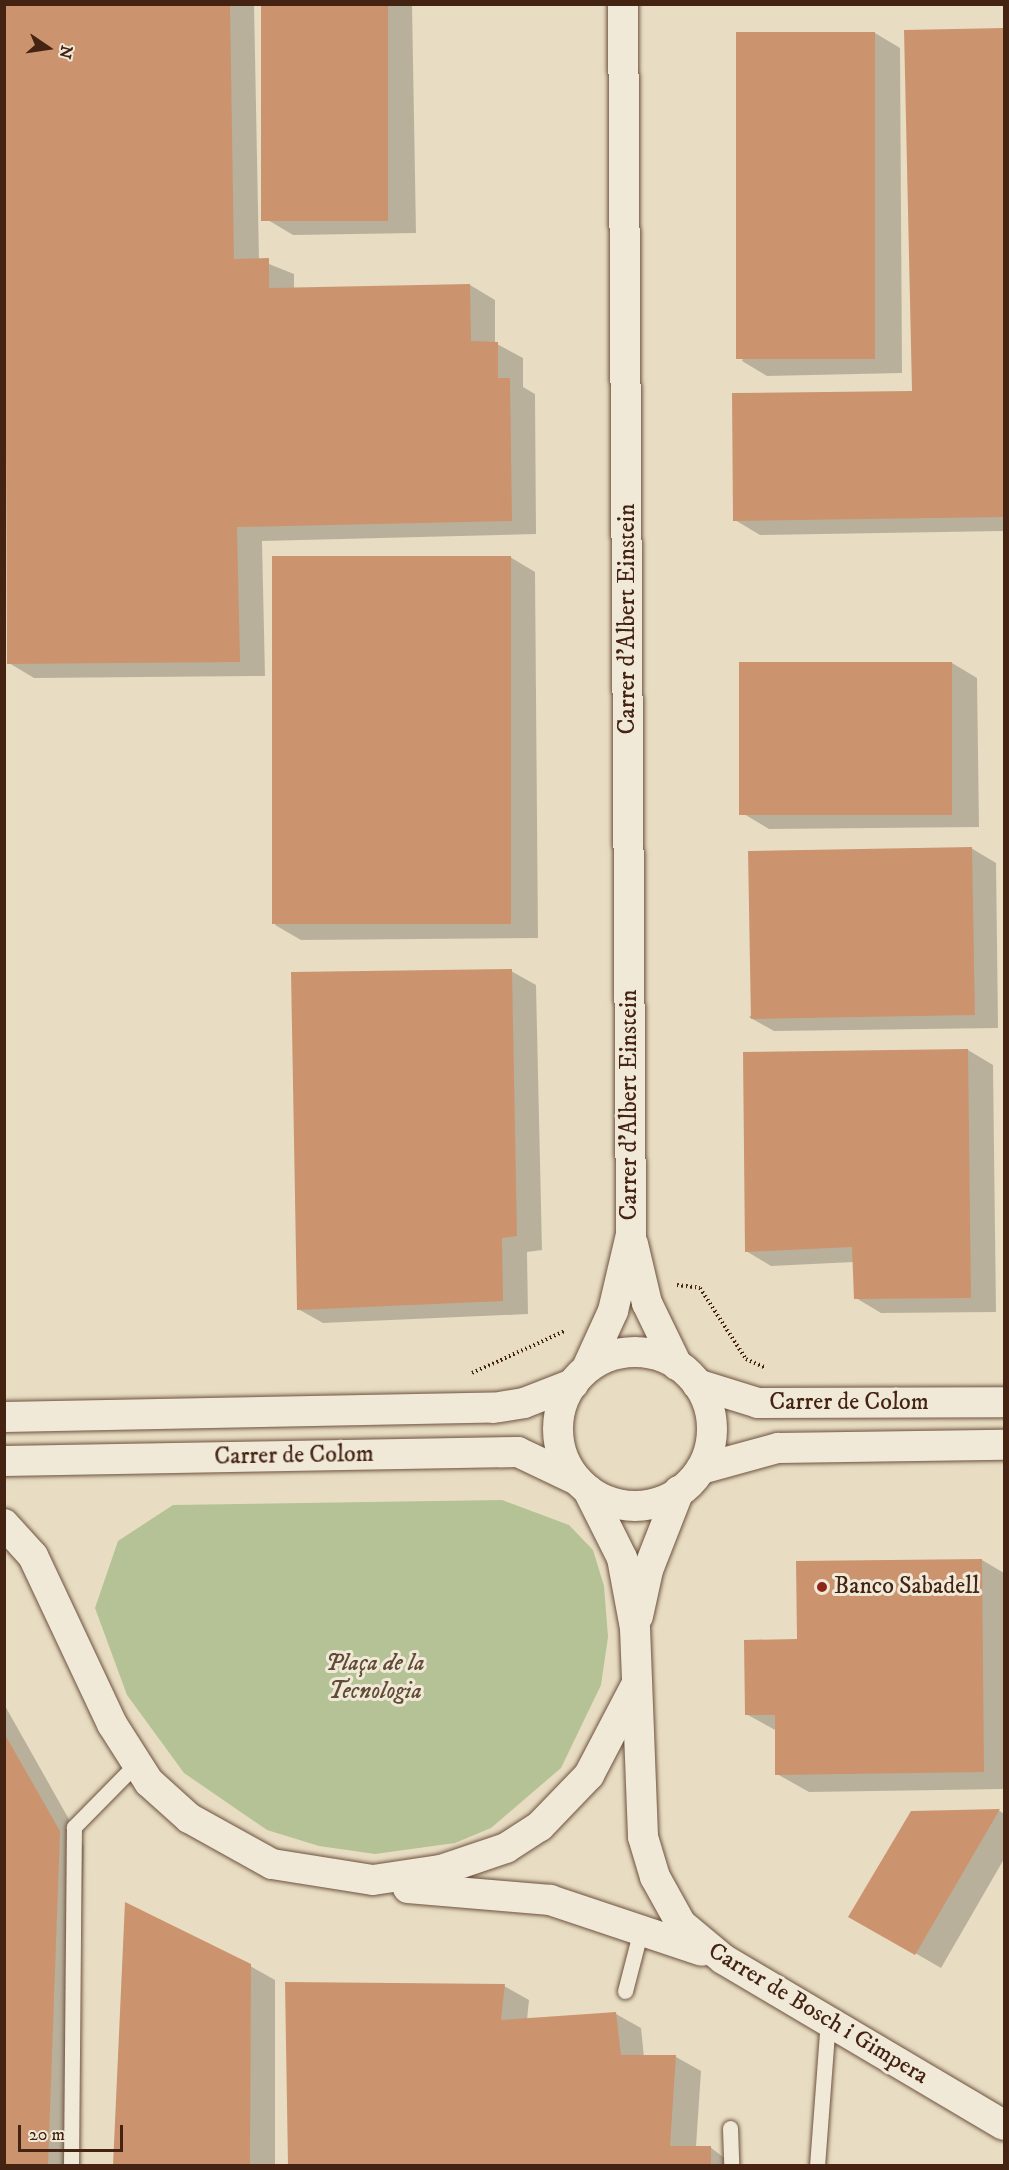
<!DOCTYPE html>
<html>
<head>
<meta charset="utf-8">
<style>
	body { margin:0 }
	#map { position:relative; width:1009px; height:2170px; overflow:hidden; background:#e8ddc3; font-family:"IM FELL DW Pica",serif }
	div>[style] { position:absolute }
	.green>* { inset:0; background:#b4c295 }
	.shadow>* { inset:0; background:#0003 }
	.building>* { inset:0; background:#cb946e; transform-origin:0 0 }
	.path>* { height:4px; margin-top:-2px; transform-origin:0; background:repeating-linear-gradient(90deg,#452313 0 1.5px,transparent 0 4.5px) }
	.roads { filter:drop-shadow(0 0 2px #6e523f) drop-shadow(0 0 2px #6e523f) }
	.lane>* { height:15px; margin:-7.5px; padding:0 7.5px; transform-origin:7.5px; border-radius:7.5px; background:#f0e9d8 }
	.street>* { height:30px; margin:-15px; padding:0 15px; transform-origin:15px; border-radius:15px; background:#f0e9d8 }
	.street>.ring { margin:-15px; padding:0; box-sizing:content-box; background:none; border:30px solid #f0e9d8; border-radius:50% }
	.dots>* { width:16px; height:16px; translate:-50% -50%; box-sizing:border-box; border:3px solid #f0e9d8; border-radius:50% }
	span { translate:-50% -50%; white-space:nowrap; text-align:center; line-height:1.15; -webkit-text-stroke:6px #f0e9d8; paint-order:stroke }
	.street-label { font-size:24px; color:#452313 }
	.poi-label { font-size:24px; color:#452313 }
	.left { translate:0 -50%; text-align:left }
	.park-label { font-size:24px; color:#614b34; font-style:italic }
	.frame { position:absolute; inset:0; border:6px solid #452313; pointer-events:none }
	.north { position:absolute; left:18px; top:18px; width:60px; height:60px; -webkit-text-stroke:4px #f0e9d8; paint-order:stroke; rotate:103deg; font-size:16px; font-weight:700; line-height:24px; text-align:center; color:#452313 }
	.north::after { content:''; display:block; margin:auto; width:21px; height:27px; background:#452313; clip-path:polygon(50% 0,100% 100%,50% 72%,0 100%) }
	.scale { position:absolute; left:18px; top:2125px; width:105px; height:27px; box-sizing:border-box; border:3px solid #452313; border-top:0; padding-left:8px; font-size:18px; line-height:21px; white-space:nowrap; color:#452313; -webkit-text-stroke:4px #f0e9d8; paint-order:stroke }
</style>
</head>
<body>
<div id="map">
	<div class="green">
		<div style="clip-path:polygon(502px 1500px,569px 1525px,593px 1550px,604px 1586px,608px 1637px,601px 1685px,561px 1768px,491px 1828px,455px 1843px,375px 1854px,319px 1846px,267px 1830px,184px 1773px,127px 1695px,95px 1608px,118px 1541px,173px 1505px)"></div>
	</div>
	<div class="shadow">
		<div style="clip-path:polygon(4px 4px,254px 4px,259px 260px,294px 274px,294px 289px,470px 285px,495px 300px,495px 343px,523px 358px,523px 387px,535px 394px,536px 534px,262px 541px,265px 676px,34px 678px,9px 663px)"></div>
		<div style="clip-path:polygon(263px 4px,412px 4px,416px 233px,293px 235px,268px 220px)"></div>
		<div style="clip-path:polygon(1004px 30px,1004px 531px,760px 535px,735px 520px,913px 392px,906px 31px)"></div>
		<div style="clip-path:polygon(875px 33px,900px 48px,902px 373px,767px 376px,742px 361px)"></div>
		<div style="clip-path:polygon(510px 557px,535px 572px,538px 938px,301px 940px,275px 925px)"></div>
		<div style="clip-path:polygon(952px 663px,977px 678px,979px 827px,769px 829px,744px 814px)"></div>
		<div style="clip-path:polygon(971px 848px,996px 863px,998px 1028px,774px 1031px,749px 1017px)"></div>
		<div style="clip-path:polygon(511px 971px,536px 985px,542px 1250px,527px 1252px,528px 1314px,323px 1323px,298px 1309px)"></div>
		<div style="clip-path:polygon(968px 1050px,993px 1065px,996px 1312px,881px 1313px,856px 1298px,854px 1262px,771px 1266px,746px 1251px)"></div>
		<div style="clip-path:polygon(982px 1560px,1004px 1573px,1004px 1789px,809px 1792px,777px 1774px,777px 1731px,746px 1714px,799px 1640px)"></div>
		<div style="clip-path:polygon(4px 1704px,84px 1846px,74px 2166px,4px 2166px)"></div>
		<div style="clip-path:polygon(1000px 1811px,1004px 1814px,1004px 1859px,941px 1968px,851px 1916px,912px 1812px)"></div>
		<div style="clip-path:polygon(250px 1966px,275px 1980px,275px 2166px,114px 2166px)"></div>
		<div style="clip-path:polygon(504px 1986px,529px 2000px,527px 2020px,616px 2014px,641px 2028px,644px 2057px,676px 2057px,701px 2071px,696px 2147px,710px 2147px,735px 2166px,290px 2166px)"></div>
	</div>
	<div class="building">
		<div style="clip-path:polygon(4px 4px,230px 4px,234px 259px,269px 258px,269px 288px,470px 284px,471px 341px,498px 342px,498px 378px,510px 378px,512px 521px,237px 527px,240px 662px,7px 664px)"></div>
		<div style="left:261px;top:4px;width:127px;height:217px"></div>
		<div style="clip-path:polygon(1004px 28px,1004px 517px,733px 521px,732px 393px,912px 391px,904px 30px)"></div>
		<div style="left:875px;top:32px;width:327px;height:139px;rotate:90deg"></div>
		<div style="left:511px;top:556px;width:368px;height:239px;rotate:90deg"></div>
		<div style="left:739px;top:662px;width:213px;height:153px"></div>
		<div style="left:972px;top:847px;width:168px;height:224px;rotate:89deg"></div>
		<div style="clip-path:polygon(512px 969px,517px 1236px,502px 1238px,503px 1301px,297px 1310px,291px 972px)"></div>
		<div style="clip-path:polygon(968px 1049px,971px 1298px,854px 1299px,852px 1247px,745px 1252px,743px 1052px)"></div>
		<div style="clip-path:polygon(982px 1559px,984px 1772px,775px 1775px,775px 1715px,745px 1715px,744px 1640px,797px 1639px,796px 1561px)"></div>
		<div style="clip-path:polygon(4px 1733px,60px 1831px,48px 2166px,4px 2166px)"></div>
		<div style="clip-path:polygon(1000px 1809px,915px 1955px,848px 1917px,911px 1811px)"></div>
		<div style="clip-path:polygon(125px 1902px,251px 1964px,250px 2166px,113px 2166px)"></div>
		<div style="clip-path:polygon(285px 1982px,505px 1984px,501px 2020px,616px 2012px,621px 2055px,676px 2055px,670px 2146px,711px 2146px,711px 2166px,288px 2166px)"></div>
	</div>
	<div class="path">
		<div style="left:677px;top:1285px;width:23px;rotate:7deg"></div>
		<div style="left:700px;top:1288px;width:85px;rotate:57.1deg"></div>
		<div style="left:746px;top:1359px;width:22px;rotate:24deg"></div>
		<div style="left:472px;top:1373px;width:102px;rotate:-24.3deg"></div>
	</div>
	<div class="roads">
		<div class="lane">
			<div style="left:625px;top:1991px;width:64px;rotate:-75.5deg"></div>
			<div style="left:730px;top:2128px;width:38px;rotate:88deg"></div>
			<div style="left:71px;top:2166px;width:339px;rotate:-89.5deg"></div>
			<div style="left:74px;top:1827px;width:88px;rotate:-45.5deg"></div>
			<div style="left:817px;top:2166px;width:146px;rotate:-85.7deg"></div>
		</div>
		<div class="street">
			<div style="left:633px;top:1244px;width:61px;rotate:76.7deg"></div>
			<div style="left:647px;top:1303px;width:69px;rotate:64.2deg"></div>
			<div class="ring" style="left:558px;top:1352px;width:124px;height:124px"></div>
			<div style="left:587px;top:1368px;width:63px;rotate:-65.5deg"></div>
			<div style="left:613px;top:1311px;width:79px;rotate:-76.8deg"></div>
			<div style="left:631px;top:1234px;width:1230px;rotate:-90.37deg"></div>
			<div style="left:697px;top:1384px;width:64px;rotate:17.3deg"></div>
			<div style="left:758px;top:1403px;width:246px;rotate:-0.2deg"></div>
			<div style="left:4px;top:1417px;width:489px;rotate:-1.1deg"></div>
			<div style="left:493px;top:1408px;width:31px;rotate:-9deg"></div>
			<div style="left:524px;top:1403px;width:53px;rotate:-21.2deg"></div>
			<div style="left:4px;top:1461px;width:514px;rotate:-1deg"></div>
			<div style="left:518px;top:1452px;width:65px;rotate:25.4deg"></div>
			<div style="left:701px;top:1469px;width:80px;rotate:-15.3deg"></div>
			<div style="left:778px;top:1448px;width:226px;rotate:-0.8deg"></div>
			<div style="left:588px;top:1490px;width:76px;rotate:63.4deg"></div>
			<div style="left:622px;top:1558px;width:71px;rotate:79.5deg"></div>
			<div style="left:635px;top:1628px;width:209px;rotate:87.8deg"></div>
			<div style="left:643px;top:1837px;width:42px;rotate:73.3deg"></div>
			<div style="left:655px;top:1877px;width:54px;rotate:61deg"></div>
			<div style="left:681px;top:1924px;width:55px;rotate:39.8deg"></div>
			<div style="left:723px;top:1959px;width:326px;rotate:30.6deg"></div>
			<div style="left:4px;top:1524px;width:43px;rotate:47.8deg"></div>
			<div style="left:33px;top:1556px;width:186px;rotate:64.8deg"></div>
			<div style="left:112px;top:1724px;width:69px;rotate:57.5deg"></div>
			<div style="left:149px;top:1782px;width:54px;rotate:42deg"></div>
			<div style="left:189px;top:1818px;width:95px;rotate:29deg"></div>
			<div style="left:272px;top:1864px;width:102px;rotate:9deg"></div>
			<div style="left:373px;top:1880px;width:69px;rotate:-8.4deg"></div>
			<div style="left:441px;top:1870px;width:69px;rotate:-18.7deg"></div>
			<div style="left:506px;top:1848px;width:40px;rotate:-32.9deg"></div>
			<div style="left:540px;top:1826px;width:71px;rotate:-46.1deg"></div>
			<div style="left:589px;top:1775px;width:102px;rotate:-62.4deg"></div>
			<div style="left:638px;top:1616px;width:47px;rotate:-77.7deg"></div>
			<div style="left:648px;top:1570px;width:85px;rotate:-68.6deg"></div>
			<div style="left:408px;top:1888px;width:143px;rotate:4.8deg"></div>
			<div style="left:550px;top:1900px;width:160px;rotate:18.5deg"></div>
		</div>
	</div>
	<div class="dots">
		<div style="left:822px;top:1587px;background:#8f2418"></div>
	</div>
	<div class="street-label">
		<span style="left:628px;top:619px;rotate:-90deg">Carrer d'Albert Einstein</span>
		<span style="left:630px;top:1105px;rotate:-90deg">Carrer d'Albert Einstein</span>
		<span style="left:849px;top:1403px">Carrer de Colom</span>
		<span style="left:294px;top:1456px;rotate:-1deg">Carrer de Colom</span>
		<span style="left:818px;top:2014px;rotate:31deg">Carrer de Bosch i Gimpera</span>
	</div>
	<div class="poi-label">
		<span class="left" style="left:834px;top:1587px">Banco Sabadell</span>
	</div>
	<div class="park-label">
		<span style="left:375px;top:1678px">Plaça de la<br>Tecnologia</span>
	</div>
	<div class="frame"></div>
	<div class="north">N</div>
	<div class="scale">20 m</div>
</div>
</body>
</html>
